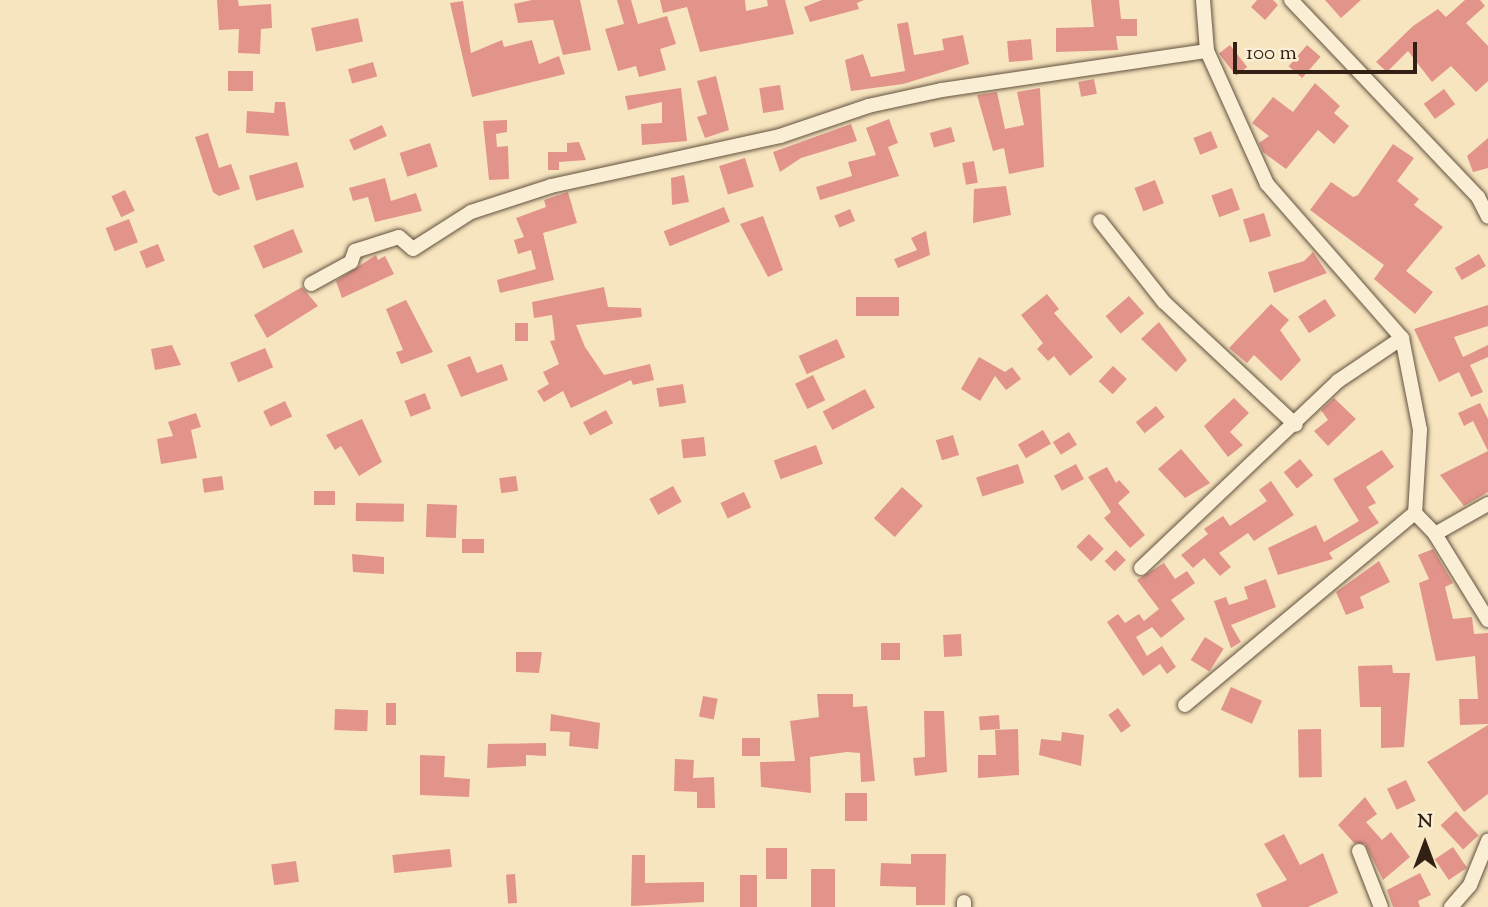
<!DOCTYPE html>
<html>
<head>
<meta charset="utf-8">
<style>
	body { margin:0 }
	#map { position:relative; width:1488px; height:907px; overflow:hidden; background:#f7e5bf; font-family:"Sorts Mill Goudy",serif }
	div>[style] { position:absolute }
	.building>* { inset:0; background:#e2948b; transform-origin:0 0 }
	.roads { filter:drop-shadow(0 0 2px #63513f) drop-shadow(0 0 2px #63513f) }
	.street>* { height:14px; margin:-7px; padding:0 7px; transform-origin:7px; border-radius:7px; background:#faeed5 }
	span { translate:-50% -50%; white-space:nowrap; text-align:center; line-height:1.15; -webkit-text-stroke:7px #faeed5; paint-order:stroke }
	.north { position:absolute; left:1390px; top:809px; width:70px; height:70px; -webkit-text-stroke:5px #faeed5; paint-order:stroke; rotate:0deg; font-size:19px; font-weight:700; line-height:28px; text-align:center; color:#322014 }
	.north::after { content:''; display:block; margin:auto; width:24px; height:32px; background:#322014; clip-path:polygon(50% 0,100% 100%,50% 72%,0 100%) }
	.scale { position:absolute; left:1233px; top:42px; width:184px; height:32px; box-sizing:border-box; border:4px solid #322014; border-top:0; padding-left:9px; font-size:21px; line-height:24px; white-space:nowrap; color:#322014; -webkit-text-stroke:5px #faeed5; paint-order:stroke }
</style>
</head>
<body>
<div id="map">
	<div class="building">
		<div style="clip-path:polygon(217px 0,238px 0,239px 6px,271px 4px,272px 28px,261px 29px,260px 54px,238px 53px,239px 29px,219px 30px)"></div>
		<div style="clip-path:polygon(532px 0,580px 0,591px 50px,563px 55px,553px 20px,518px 23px,514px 4px)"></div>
		<div style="clip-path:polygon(617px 0,631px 0,638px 24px,667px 16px,676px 44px,660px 49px,666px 70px,639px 77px,636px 66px,618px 71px,605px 29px,624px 24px)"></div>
		<div style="clip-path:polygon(660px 0,745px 0,746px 11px,768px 6px,767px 0,785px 0,794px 34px,700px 52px,687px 7px,663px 13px)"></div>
		<div style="clip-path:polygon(822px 0,864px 0,857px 3px,859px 9px,810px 22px,804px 7px)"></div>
		<div style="clip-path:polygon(1091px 0,1119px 0,1121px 19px,1137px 19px,1137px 36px,1116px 36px,1118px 50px,1056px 52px,1056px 28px,1094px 27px)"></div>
		<div style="clip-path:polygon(1257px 0,1273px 0,1278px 5px,1265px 20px,1251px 7px)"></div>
		<div style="clip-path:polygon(1325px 0,1361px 0,1341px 18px)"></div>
		<div style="clip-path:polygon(1465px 0,1480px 0,1485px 6px,1466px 23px,1488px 46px,1488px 81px,1476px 92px,1451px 66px,1432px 82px,1408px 51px,1387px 72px,1376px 62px,1413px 26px,1438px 9px,1446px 17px)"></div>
		<div style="clip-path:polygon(463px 1px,471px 53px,502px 40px,504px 47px,532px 40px,539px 64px,559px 56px,565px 74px,472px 97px,450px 3px)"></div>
		<div style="left:358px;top:18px;width:24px;height:48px;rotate:78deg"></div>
		<div style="clip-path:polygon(908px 22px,914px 55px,944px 50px,942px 39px,963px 35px,969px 64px,903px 84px,851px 91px,845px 60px,863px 54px,871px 77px,905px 71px,897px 24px)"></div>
		<div style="left:1031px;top:39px;width:21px;height:24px;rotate:85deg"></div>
		<div style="left:1230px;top:45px;width:28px;height:14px;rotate:52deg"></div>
		<div style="left:1307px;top:45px;width:18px;height:28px;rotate:41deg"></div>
		<div style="left:373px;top:62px;width:15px;height:26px;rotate:74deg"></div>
		<div style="left:228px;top:71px;width:25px;height:20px"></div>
		<div style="clip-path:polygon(716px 76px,729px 130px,705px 138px,697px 117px,707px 114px,697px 81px)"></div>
		<div style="left:1094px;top:79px;width:15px;height:16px;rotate:79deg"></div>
		<div style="clip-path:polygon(1315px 83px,1340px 106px,1334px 113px,1349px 126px,1334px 144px,1318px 130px,1286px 169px,1263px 152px,1259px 143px,1269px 136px,1252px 123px,1273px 97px,1293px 112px)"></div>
		<div style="left:780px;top:85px;width:25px;height:21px;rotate:81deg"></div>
		<div style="clip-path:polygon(681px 88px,687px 141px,642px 145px,641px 124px,662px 123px,662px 102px,628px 110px,625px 96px)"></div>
		<div style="clip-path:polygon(1040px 88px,1044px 167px,1009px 174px,1004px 148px,993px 151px,977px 95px,997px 92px,1005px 129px,1024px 125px,1017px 92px)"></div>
		<div style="left:1444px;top:89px;width:19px;height:25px;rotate:54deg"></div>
		<div style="clip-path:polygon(275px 102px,285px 102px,289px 136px,246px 133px,247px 111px,274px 113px)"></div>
		<div style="clip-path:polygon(889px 119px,898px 143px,888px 147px,899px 176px,820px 200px,816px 187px,852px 176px,848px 162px,876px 155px,866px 128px)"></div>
		<div style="clip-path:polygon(507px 120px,507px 132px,496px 134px,497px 147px,508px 146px,509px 179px,489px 180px,483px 121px)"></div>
		<div style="clip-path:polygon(851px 124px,857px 141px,801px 158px,780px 172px,773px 152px)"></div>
		<div style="left:382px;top:125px;width:12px;height:36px;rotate:66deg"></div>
		<div style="left:951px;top:127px;width:15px;height:22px;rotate:74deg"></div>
		<div style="left:1211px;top:131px;width:18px;height:19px;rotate:68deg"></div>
		<div style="clip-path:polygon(208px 133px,219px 168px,231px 164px,240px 189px,219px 196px,213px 192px,195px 137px)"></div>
		<div style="clip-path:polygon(1488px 138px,1488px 168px,1473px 172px,1467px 156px)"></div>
		<div style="clip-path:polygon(579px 142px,586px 160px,559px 162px,559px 170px,548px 170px,548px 152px,567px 152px,567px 143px)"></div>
		<div style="left:430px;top:143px;width:25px;height:32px;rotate:72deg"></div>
		<div style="clip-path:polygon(1393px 144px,1414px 158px,1397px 181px,1419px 199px,1414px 205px,1443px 227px,1406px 271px,1433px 292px,1415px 314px,1374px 279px,1384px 265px,1310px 210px,1331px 182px,1353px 197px,1358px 195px)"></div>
		<div style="left:745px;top:158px;width:30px;height:27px;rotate:73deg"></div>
		<div style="left:974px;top:161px;width:22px;height:12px;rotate:80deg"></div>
		<div style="left:297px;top:162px;width:26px;height:50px;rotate:74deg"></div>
		<div style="clip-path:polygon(684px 175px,689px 202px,672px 205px,671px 178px)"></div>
		<div style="clip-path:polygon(385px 178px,391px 201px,416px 193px,422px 211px,375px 222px,368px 197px,353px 201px,349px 188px)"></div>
		<div style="left:1155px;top:180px;width:25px;height:22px;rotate:69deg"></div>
		<div style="clip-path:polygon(1006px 186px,1011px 215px,973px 223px,974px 189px)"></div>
		<div style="left:1232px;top:188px;width:23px;height:22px;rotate:70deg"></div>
		<div style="left:125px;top:190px;width:23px;height:15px;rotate:65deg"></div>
		<div style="clip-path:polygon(568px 192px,577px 223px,543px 233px,554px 280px,500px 293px,497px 280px,536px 269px,531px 250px,518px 254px,514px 240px,524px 237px,516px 218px,546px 207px,544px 200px)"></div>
		<div style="left:724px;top:207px;width:16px;height:65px;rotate:68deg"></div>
		<div style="left:850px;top:209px;width:13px;height:17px;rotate:67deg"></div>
		<div style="left:1264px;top:213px;width:24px;height:22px;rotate:73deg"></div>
		<div style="clip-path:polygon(763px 216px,783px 270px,768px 277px,740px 224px)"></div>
		<div style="left:129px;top:219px;width:25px;height:25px;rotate:69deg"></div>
		<div style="left:293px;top:229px;width:25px;height:43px;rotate:67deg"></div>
		<div style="clip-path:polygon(926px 231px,930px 255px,898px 268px,894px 259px,917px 250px,911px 238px)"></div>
		<div style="left:158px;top:244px;width:18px;height:20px;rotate:68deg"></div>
		<div style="clip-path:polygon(1313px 252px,1327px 273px,1274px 293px,1268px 272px,1304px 261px)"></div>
		<div style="left:1479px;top:254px;width:14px;height:28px;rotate:60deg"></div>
		<div style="clip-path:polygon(376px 255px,378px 260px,385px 256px,394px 274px,342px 298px,336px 281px)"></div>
		<div style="clip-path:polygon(302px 287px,318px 306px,267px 338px,254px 315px)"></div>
		<div style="clip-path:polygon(604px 287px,608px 307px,641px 308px,642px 317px,576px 325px,585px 347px,604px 375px,650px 364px,654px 380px,633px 385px,631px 380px,571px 408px,563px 391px,544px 402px,537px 391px,549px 384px,543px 372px,559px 364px,550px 341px,555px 340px,552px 315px,534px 318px,532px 302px)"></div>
		<div style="clip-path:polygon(1047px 294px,1059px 309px,1054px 313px,1093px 357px,1070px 376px,1054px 356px,1048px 361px,1037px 349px,1043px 343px,1021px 315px)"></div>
		<div style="left:1129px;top:296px;width:23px;height:31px;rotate:49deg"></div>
		<div style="left:899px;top:297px;width:19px;height:43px;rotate:90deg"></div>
		<div style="left:1325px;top:299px;width:20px;height:32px;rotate:57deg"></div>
		<div style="clip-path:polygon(406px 300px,433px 352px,401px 364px,396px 352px,403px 350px,386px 309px)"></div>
		<div style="clip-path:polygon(1271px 304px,1289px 320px,1280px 330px,1301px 360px,1281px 381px,1254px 355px,1247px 363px,1229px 348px)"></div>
		<div style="clip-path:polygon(1488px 305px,1488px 326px,1454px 337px,1463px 357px,1488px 345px,1488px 357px,1470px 365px,1483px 392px,1471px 397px,1459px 372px,1439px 382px,1414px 329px)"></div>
		<div style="clip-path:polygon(1159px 322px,1187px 360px,1176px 372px,1141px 339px)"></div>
		<div style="left:515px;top:323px;width:13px;height:18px"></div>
		<div style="left:837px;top:339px;width:20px;height:42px;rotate:66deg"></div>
		<div style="clip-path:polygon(172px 345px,181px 365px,155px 370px,151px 349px)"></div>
		<div style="left:265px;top:348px;width:21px;height:38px;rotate:67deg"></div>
		<div style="clip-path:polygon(470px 356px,477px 373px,502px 364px,508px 380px,461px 397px,447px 365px)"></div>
		<div style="clip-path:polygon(979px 357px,1005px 372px,1012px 367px,1021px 379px,1006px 390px,995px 376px,980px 401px,961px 389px)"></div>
		<div style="left:1113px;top:366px;width:19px;height:21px;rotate:43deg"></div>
		<div style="left:813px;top:375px;width:28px;height:20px;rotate:64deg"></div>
		<div style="left:683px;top:384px;width:19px;height:27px;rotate:81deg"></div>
		<div style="left:865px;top:389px;width:21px;height:48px;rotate:62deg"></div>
		<div style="left:425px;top:393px;width:17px;height:22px;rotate:69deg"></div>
		<div style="clip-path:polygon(1234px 398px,1249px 413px,1230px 432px,1243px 445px,1228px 457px,1204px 426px)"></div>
		<div style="clip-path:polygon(1334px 398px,1356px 419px,1328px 446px,1314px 431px,1328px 420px,1321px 410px)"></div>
		<div style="left:285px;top:401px;width:17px;height:24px;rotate:65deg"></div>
		<div style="clip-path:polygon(1480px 403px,1488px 419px,1488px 492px,1464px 506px,1440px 475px,1488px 451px,1473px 421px,1464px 426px,1458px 413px)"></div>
		<div style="left:1156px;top:406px;width:14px;height:26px;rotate:51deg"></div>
		<div style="left:606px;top:410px;width:15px;height:26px;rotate:62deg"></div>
		<div style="clip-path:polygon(196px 413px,201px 427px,191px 430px,197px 458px,161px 464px,157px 439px,173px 436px,168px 422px)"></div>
		<div style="clip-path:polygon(362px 419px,382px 462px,359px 476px,341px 446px,335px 450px,326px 435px)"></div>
		<div style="left:1043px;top:430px;width:16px;height:29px;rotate:60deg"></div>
		<div style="left:1069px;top:432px;width:15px;height:19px;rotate:58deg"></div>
		<div style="left:953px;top:435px;width:21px;height:18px;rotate:73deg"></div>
		<div style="left:704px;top:437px;width:19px;height:23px;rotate:84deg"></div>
		<div style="left:816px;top:445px;width:20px;height:45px;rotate:70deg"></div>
		<div style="clip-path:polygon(1181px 449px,1210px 483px,1185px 498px,1158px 469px)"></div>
		<div style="clip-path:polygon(1382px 450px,1394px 467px,1366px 487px,1376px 503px,1368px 507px,1379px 523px,1329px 553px,1333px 559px,1278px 575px,1268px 548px,1316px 525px,1324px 542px,1359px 521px,1333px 479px)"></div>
		<div style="left:1300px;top:459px;width:21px;height:21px;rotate:51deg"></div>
		<div style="left:1018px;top:464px;width:20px;height:44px;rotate:72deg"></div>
		<div style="left:1076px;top:464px;width:17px;height:25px;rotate:62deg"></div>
		<div style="clip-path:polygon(1107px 467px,1116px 483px,1119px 480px,1130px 492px,1118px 503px,1145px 535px,1130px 548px,1104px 518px,1111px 512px,1088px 477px)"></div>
		<div style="left:222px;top:476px;width:14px;height:20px;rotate:82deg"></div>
		<div style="left:516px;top:476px;width:15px;height:17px;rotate:82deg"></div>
		<div style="clip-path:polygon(1271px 481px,1294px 515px,1254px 541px,1248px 533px,1219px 553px,1231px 567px,1220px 576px,1204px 558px,1193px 568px,1181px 555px,1208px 534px,1204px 529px,1223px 516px,1230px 526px,1267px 501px,1259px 490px)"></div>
		<div style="left:673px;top:486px;width:18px;height:27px;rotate:61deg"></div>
		<div style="left:902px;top:487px;width:28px;height:42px;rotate:42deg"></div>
		<div style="left:314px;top:491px;width:21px;height:14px"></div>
		<div style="left:744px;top:492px;width:17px;height:26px;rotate:65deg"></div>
		<div style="left:356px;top:503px;width:48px;height:18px;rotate:1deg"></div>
		<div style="left:427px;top:504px;width:30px;height:33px;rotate:2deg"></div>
		<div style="left:1089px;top:534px;width:21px;height:18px;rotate:45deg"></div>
		<div style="left:462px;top:539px;width:22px;height:14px"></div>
		<div style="clip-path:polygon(1433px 549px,1453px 583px,1445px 587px,1453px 619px,1472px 617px,1474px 634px,1488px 633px,1488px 724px,1460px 725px,1459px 699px,1478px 699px,1475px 656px,1436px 661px,1419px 583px,1429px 579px,1418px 555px)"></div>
		<div style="left:1116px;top:550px;width:14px;height:16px;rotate:45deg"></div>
		<div style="clip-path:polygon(352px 554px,384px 557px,384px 574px,353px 572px)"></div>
		<div style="clip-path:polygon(1379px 561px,1390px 582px,1360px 597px,1364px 608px,1346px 615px,1336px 592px)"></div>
		<div style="clip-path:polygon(1164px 563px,1175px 579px,1187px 571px,1195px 583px,1171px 600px,1185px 619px,1161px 638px,1152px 627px,1136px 637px,1147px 656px,1162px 646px,1176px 667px,1167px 674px,1160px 664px,1143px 676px,1107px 622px,1118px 614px,1125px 623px,1139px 614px,1144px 621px,1159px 609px,1137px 580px)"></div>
		<div style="clip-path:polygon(1266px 579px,1276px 607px,1231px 625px,1241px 642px,1231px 648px,1214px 601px,1226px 597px,1229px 605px,1248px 599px,1244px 587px)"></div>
		<div style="left:961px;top:634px;width:22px;height:18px;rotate:87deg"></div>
		<div style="left:1205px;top:637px;width:22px;height:27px;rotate:32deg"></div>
		<div style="left:881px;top:643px;width:19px;height:17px"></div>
		<div style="clip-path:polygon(516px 652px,542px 652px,539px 673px,516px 672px)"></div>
		<div style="clip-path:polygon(1392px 665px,1393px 673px,1410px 673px,1404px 747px,1381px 748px,1381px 707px,1360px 707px,1358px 666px)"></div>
		<div style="left:1231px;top:687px;width:34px;height:25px;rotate:24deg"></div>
		<div style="clip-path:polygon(817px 694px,853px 694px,853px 707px,867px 706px,875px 781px,861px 782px,860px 753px,847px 752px,810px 757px,811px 793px,761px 787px,760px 762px,795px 761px,790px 721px,819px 717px)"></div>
		<div style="left:703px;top:696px;width:15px;height:21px;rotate:11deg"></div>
		<div style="left:386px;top:703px;width:10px;height:22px"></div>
		<div style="left:1118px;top:708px;width:22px;height:12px;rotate:54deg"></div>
		<div style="left:335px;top:709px;width:33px;height:21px;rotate:2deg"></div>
		<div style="clip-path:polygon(924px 711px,944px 711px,947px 772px,915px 776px,913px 758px,925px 757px)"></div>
		<div style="clip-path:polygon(551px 714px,600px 723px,598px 749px,569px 746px,570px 732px,550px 731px)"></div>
		<div style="left:999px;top:715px;width:14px;height:20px;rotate:86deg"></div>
		<div style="clip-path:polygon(1488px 725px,1488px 794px,1464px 812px,1427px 762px)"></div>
		<div style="clip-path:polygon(1018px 729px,1019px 775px,978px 778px,978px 755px,996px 755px,995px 730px)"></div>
		<div style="left:1321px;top:729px;width:48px;height:23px;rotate:89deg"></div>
		<div style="clip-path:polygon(1062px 732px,1084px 735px,1081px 766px,1039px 755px,1041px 739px,1061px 741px)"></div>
		<div style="left:742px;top:738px;width:18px;height:18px"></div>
		<div style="clip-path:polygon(546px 743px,546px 756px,526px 755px,526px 766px,487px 768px,488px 744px)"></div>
		<div style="clip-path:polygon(420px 755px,445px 756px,444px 777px,470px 779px,469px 797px,420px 795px)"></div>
		<div style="clip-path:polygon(675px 759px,694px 760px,693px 778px,714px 777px,715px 808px,697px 808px,697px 792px,674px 791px)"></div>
		<div style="left:1406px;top:780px;width:23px;height:21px;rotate:65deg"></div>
		<div style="left:845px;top:793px;width:22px;height:28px"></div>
		<div style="clip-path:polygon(1365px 797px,1377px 814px,1366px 822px,1382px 840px,1391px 832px,1410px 857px,1383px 880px,1365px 844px,1354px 843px,1338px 825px)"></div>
		<div style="left:1456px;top:811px;width:33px;height:21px;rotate:47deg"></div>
		<div style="clip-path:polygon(1284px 834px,1300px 865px,1323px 853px,1338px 893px,1308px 907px,1262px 907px,1256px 894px,1287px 880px,1264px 844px)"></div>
		<div style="left:1453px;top:847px;width:25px;height:22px;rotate:56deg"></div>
		<div style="left:766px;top:848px;width:21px;height:31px"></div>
		<div style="left:450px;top:849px;width:18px;height:58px;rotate:84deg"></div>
		<div style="clip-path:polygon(911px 854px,946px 854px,945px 905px,916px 905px,916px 887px,880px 886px,881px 863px,911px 864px)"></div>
		<div style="clip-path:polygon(632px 855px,645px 855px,645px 883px,704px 882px,704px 902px,631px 906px)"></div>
		<div style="left:296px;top:861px;width:21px;height:25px;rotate:82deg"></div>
		<div style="left:811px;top:869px;width:24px;height:38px"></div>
		<div style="clip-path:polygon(1420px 873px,1431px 895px,1418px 901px,1420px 907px,1393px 907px,1387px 890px)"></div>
		<div style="left:515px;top:874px;width:29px;height:9px;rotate:86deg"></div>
		<div style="left:757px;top:875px;width:32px;height:17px;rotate:90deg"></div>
	</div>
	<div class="roads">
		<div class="street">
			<div style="left:1203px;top:0;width:51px;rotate:85.5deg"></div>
			<div style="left:1207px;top:51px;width:146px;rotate:65.7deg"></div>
			<div style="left:1267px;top:184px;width:205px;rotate:48.8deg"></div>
			<div style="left:1402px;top:338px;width:94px;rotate:78.9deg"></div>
			<div style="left:1420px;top:430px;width:83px;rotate:93.4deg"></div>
			<div style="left:1415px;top:513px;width:29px;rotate:46deg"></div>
			<div style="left:1435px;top:534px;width:101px;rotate:58.4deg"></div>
			<div style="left:1291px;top:0;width:272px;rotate:46.5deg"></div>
			<div style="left:1478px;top:197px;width:22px;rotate:63deg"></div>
			<div style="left:1100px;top:221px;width:103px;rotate:51.7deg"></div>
			<div style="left:1164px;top:302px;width:180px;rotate:43deg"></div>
			<div style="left:311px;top:284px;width:46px;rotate:-28.8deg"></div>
			<div style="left:351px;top:262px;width:12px;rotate:-70deg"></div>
			<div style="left:355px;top:251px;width:46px;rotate:-17.7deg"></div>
			<div style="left:399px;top:237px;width:18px;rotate:41deg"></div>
			<div style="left:413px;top:249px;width:69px;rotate:-32.5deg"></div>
			<div style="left:471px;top:212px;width:84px;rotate:-18deg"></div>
			<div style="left:551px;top:186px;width:234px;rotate:-12.3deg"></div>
			<div style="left:780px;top:136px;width:93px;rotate:-18.8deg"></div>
			<div style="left:868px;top:106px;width:76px;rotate:-12.2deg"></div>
			<div style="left:942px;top:90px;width:268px;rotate:-8.4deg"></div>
			<div style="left:1435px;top:534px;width:61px;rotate:-29.5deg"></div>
			<div style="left:1141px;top:568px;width:272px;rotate:-43.5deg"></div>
			<div style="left:1338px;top:381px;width:77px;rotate:-33.9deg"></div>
			<div style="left:1185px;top:705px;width:300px;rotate:-39.9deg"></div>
			<div style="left:1359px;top:851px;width:60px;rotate:68.6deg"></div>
			<div style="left:964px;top:902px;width:5px;rotate:90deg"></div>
			<div style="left:1451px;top:907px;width:29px;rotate:-49deg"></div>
			<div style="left:1470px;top:885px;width:48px;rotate:-67.8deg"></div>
		</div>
	</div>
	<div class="north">N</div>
	<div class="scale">100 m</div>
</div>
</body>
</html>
